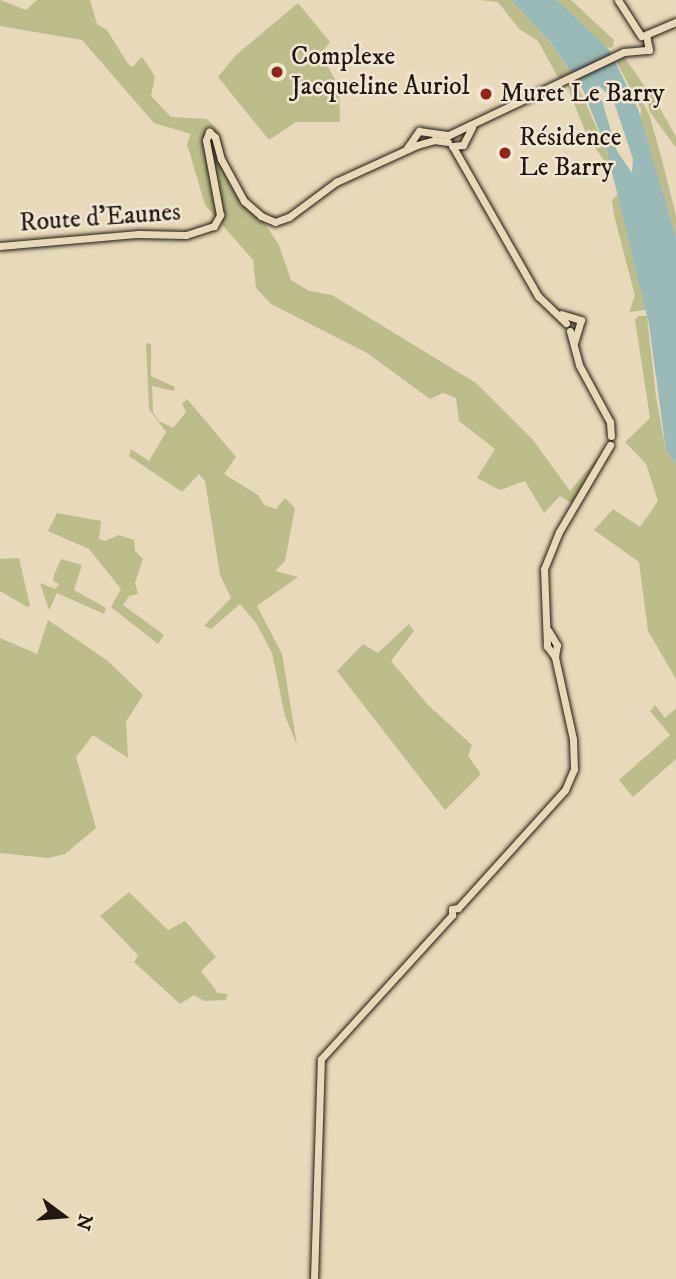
<!DOCTYPE html>
<html>
<head>
<meta charset="utf-8">
<style>
	body { margin:0 }
	#map { position:relative; width:676px; height:1279px; overflow:hidden; background:#e8d9ba; font-family:"IM FELL DW Pica",serif }
	div>[style] { position:absolute }
	.green>* { inset:0; background:#bdbd8b }
	.water>* { inset:0; background:#98b9b5 }
	.roads { filter:drop-shadow(0 0 2px #21170f) drop-shadow(0 0 2px #21170f) }
	.major>* { height:7px; margin:-3.5px; padding:0 3.5px; transform-origin:3.5px; border-radius:3.5px; background:#e8d9ba }
	.dots>* { width:19px; height:19px; translate:-50% -50%; box-sizing:border-box; border:4px solid #f0e6d2; border-radius:50% }
	span { translate:-50% -50%; white-space:nowrap; text-align:center; line-height:1.15; -webkit-text-stroke:5px #f0e6d2; paint-order:stroke }
	.poi-label { font-size:26px; color:#21170f }
	.left { translate:0 -50%; text-align:left }
	.street-label { font-size:26px; color:#21170f }
	.north { position:absolute; left:28px; top:1181px; width:70px; height:70px; -webkit-text-stroke:5px #f0e6d2; paint-order:stroke; rotate:106deg; font-size:19px; font-weight:700; line-height:28px; text-align:center; color:#21170f }
	.north::after { content:''; display:block; margin:auto; width:24px; height:32px; background:#21170f; clip-path:polygon(50% 0,100% 100%,50% 72%,0 100%) }
</style>
</head>
<body>
<div id="map">
	<div class="green">
		<div style="clip-path:polygon(0 0,26px 10px,37px 0,90px 0,97px 24px,107px 30px,128px 64px,132px 67px,142px 57px,147px 64px,155px 77px,151px 96px,171px 117px,207px 119px,219px 131px,228px 168px,279px 245px,291px 280px,309px 291px,332px 295px,476px 383px,533px 440px,570px 491px,606px 448px,573px 504px,560px 496px,544px 513px,525px 481px,500px 490px,477px 478px,495px 449px,459px 421px,456px 398px,443px 393px,430px 399px,367px 353px,271px 304px,256px 288px,253px 260px,205px 205px,187px 144px,191px 134px,154px 123px,82px 40px,0 26px)"></div>
		<div style="clip-path:polygon(479px 0,511px 0,551px 43px,571px 73px,559px 79px,538px 41px,519px 29px,498px 2px)"></div>
		<div style="clip-path:polygon(557px 0,571px 0,614px 40px,613px 47px,606px 48px,597px 42px)"></div>
		<div style="clip-path:polygon(298px 3px,330px 42px,321px 54px,339px 87px,340px 122px,296px 122px,269px 140px,218px 77px,235px 56px)"></div>
		<div style="clip-path:polygon(623px 55px,645px 87px,639px 96px,649px 114px,662px 160px,676px 216px,676px 236px,640px 118px,641px 109px,615px 59px)"></div>
		<div style="clip-path:polygon(574px 77px,607px 151px,619px 191px,646px 310px,629px 312px,635px 296px,614px 215px,612px 200px,618px 194px,611px 170px,588px 138px,569px 91px,567px 81px)"></div>
		<div style="clip-path:polygon(648px 87px,676px 137px,676px 148px,650px 112px,645px 94px)"></div>
		<div style="clip-path:polygon(638px 316px,647px 316px,656px 397px,666px 451px,676px 464px,676px 679px,648px 631px,639px 562px,594px 530px,613px 509px,640px 527px,658px 501px,646px 464px,625px 442px,650px 418px,635px 320px)"></div>
		<div style="clip-path:polygon(146px 343px,151px 344px,151px 376px,175px 387px,174px 391px,152px 386px,153px 412px,159px 421px,173px 428px,186px 412px,182px 404px,187px 399px,236px 457px,224px 474px,258px 495px,264px 505px,276px 509px,285px 498px,295px 508px,285px 561px,275px 571px,298px 577px,257px 606px,282px 654px,297px 745px,285px 716px,272px 653px,256px 623px,240px 604px,211px 629px,204px 626px,231px 598px,220px 575px,205px 481px,199px 474px,182px 492px,129px 456px,131px 449px,149px 461px,166px 432px,149px 409px)"></div>
		<div style="clip-path:polygon(57px 513px,101px 521px,99px 539px,105px 541px,119px 535px,134px 540px,135px 551px,143px 559px,135px 583px,138px 594px,129px 596px,123px 605px,164px 635px,158px 644px,111px 607px,121px 589px,89px 549px,48px 531px)"></div>
		<div style="clip-path:polygon(19px 558px,30px 606px,27px 607px,0 591px,0 559px)"></div>
		<div style="clip-path:polygon(61px 559px,82px 565px,74px 590px,106px 608px,104px 614px,57px 593px,49px 610px,40px 583px,55px 589px,59px 584px,53px 581px,54px 575px)"></div>
		<div style="clip-path:polygon(48px 620px,108px 661px,143px 695px,126px 722px,128px 758px,93px 735px,76px 757px,96px 828px,65px 854px,48px 858px,0 853px,0 638px,37px 654px)"></div>
		<div style="clip-path:polygon(409px 624px,414px 631px,391px 661px,428px 705px,472px 745px,468px 756px,481px 774px,445px 810px,337px 671px,363px 644px,378px 653px)"></div>
		<div style="clip-path:polygon(655px 705px,665px 718px,676px 708px,676px 759px,633px 797px,619px 780px,670px 735px,650px 711px)"></div>
		<div style="clip-path:polygon(129px 892px,168px 930px,185px 921px,216px 957px,201px 971px,218px 993px,228px 994px,226px 1000px,204px 1001px,194px 995px,180px 1004px,134px 962px,138px 955px,100px 916px)"></div>
	</div>
	<div class="water">
		<div style="clip-path:polygon(evenodd,511px 0,557px 0,610px 51px,638px 109px,676px 236px,676px 464px,666px 451px,649px 324px,607px 151px,583px 90px,551px 43px,511px 0,597px 84px,613px 99px,633px 159px,632px 173px,617px 151px,597px 84px)"></div>
	</div>
	<div class="roads">
		<div class="major">
			<div style="left:618px;top:0;width:43px;rotate:57.4deg"></div>
			<div style="left:645px;top:35px;width:34px;rotate:-23deg"></div>
			<div style="left:452px;top:146px;width:11px;rotate:-5deg"></div>
			<div style="left:463px;top:145px;width:20px;rotate:-63deg"></div>
			<div style="left:453px;top:147px;width:172px;rotate:60.3deg"></div>
			<div style="left:538px;top:296px;width:39px;rotate:44deg"></div>
			<div style="left:407px;top:148px;width:21px;rotate:-55deg"></div>
			<div style="left:419px;top:131px;width:30px;rotate:8deg"></div>
			<div style="left:449px;top:135px;width:194px;rotate:-25.4deg"></div>
			<div style="left:624px;top:52px;width:25px;rotate:-5deg"></div>
			<div style="left:649px;top:50px;width:15px;rotate:-101deg"></div>
			<div style="left:0;top:246px;width:139px;rotate:-5deg"></div>
			<div style="left:138px;top:234px;width:48px;rotate:1.2deg"></div>
			<div style="left:186px;top:235px;width:29px;rotate:-18deg"></div>
			<div style="left:214px;top:226px;width:13px;rotate:-61deg"></div>
			<div style="left:220px;top:215px;width:76px;rotate:-100.6deg"></div>
			<div style="left:206px;top:140px;width:9px;rotate:-69deg"></div>
			<div style="left:209px;top:132px;width:8px;rotate:40deg"></div>
			<div style="left:215px;top:137px;width:23px;rotate:75deg"></div>
			<div style="left:221px;top:159px;width:48px;rotate:61.3deg"></div>
			<div style="left:244px;top:201px;width:23px;rotate:41deg"></div>
			<div style="left:261px;top:216px;width:15px;rotate:23deg"></div>
			<div style="left:275px;top:222px;width:15px;rotate:-20deg"></div>
			<div style="left:289px;top:217px;width:59px;rotate:-36.7deg"></div>
			<div style="left:336px;top:182px;width:89px;rotate:-24.6deg"></div>
			<div style="left:417px;top:145px;width:18px;rotate:-16deg"></div>
			<div style="left:434px;top:140px;width:14px;rotate:8deg"></div>
			<div style="left:561px;top:314px;width:21px;rotate:17deg"></div>
			<div style="left:581px;top:320px;width:24px;rotate:107deg"></div>
			<div style="left:570px;top:331px;width:35px;rotate:75deg"></div>
			<div style="left:579px;top:365px;width:65px;rotate:61.5deg"></div>
			<div style="left:610px;top:422px;width:14px;rotate:86deg"></div>
			<div style="left:555px;top:657px;width:14px;rotate:-126deg"></div>
			<div style="left:547px;top:646px;width:77px;rotate:-92.2deg"></div>
			<div style="left:544px;top:569px;width:40px;rotate:-68deg"></div>
			<div style="left:559px;top:532px;width:101px;rotate:-59.6deg"></div>
			<div style="left:314px;top:1279px;width:220px;rotate:-88.2deg"></div>
			<div style="left:321px;top:1059px;width:195px;rotate:-47.7deg"></div>
			<div style="left:452px;top:915px;width:6px;rotate:-90deg"></div>
			<div style="left:452px;top:909px;width:6px;rotate:-9deg"></div>
			<div style="left:458px;top:908px;width:159px;rotate:-47.8deg"></div>
			<div style="left:565px;top:790px;width:23px;rotate:-67deg"></div>
			<div style="left:574px;top:769px;width:30px;rotate:-92deg"></div>
			<div style="left:573px;top:739px;width:84px;rotate:-102.4deg"></div>
			<div style="left:555px;top:657px;width:12px;rotate:-81deg"></div>
			<div style="left:557px;top:645px;width:17px;rotate:-121deg"></div>
		</div>
	</div>
	<div class="dots">
		<div style="left:277px;top:72px;background:#8f2418"></div>
		<div style="left:486px;top:94px;background:#8f2418"></div>
		<div style="left:505px;top:153px;background:#8f2418"></div>
	</div>
	<div class="poi-label">
		<span class="left" style="left:291px;top:72px">Complexe<br>Jacqueline Auriol</span>
		<span class="left" style="left:500px;top:94px">Muret Le Barry</span>
		<span class="left" style="left:519px;top:153px">Résidence<br>Le Barry</span>
	</div>
	<div class="street-label">
		<span style="left:100px;top:218px;rotate:-4deg">Route d'Eaunes</span>
	</div>
	<div class="north">N</div>
</div>
</body>
</html>
